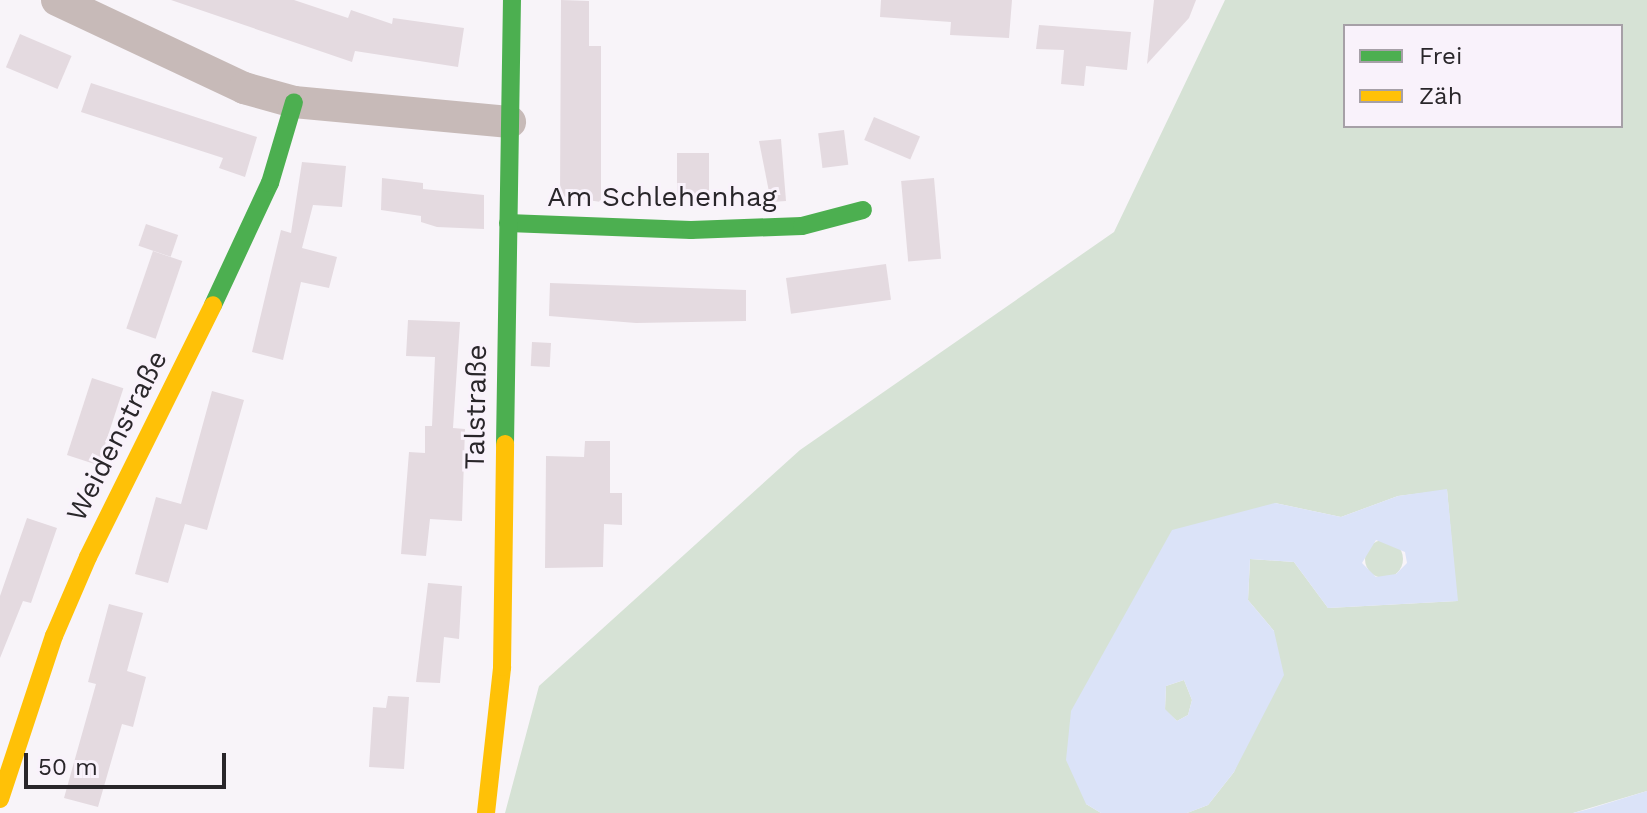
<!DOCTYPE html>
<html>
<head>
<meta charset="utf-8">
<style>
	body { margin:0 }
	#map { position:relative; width:1647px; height:813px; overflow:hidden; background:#f8f4f9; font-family:"Work Sans",sans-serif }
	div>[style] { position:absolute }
	.green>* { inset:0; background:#d6e2d5 }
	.round { border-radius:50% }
	.water>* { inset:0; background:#dbe3f8 }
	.building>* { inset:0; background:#e4dae0; transform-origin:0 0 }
	.street>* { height:32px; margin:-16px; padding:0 16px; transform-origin:16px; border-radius:16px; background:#c7bab8 }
	.fast>* { height:18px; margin:-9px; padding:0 9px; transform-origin:9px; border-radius:9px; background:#4caf50 }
	.slow>* { height:18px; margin:-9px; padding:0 9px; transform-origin:9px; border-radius:9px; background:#ffc107 }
	span { translate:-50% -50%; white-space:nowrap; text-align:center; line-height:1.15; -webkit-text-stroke:6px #f9f2fb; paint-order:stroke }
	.street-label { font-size:28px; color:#29262a }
	.legend { position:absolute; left:1343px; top:24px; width:280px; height:104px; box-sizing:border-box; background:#f9f2fb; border:2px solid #a6a0a7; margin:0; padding:10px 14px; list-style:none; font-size:24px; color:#29262a }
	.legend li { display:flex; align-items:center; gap:16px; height:40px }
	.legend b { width:40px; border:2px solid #a6a0a7 }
	.scale { position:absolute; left:24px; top:753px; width:202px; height:36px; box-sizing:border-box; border:4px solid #29262a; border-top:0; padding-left:10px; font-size:24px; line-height:28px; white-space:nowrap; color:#29262a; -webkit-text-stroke:6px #f9f2fb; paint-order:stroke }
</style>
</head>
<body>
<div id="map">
	<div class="green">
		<div style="clip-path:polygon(evenodd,1225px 0,1647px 0,1647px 791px,1573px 813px,1187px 813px,1208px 805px,1234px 772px,1254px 724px,1274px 631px,1248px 600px,1250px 559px,1294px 562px,1328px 608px,1457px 601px,1447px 490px,1398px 496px,1341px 517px,1275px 503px,1086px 804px,1101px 813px,505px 813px,539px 686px,800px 450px,1114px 232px,1225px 0,1345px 26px,1621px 26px,1621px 126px,1345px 126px,1345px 26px)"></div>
		<div class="round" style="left:1365px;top:540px;width:38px;height:38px"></div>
		<div style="clip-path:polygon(1184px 680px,1192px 700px,1188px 715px,1177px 721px,1165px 710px,1166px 686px)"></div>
	</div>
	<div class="water">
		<div style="clip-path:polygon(evenodd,1447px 489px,1458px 601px,1328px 608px,1294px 562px,1250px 559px,1248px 600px,1274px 631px,1284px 675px,1234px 772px,1208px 805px,1187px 813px,1101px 813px,1086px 804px,1066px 760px,1071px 711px,1172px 530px,1275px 503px,1341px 517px,1398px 496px,1447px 489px,1376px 540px,1405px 552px,1407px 563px,1396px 574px,1376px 577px,1362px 563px,1376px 540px,1447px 489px,1184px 680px,1192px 700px,1188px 715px,1177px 721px,1165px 709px,1166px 686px,1184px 680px)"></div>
		<div style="clip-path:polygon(1647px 791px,1647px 813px,1573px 813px,1589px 809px)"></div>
	</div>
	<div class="building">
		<div style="clip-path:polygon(171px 0,294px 0,348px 18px,351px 10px,392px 24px,393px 18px,464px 28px,458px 67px,355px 51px,352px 62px)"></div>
		<div style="clip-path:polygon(561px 0,589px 1px,589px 46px,601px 46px,601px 202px,560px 196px)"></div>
		<div style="clip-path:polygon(881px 0,1012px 0,1009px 38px,950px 35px,951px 22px,880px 17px)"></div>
		<div style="clip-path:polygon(1154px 0,1196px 0,1189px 18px,1147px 64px)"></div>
		<div style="clip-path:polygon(1039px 25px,1131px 32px,1127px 70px,1086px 66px,1084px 86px,1061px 84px,1064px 50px,1036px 49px)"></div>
		<div style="left:20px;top:34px;width:56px;height:36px;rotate:23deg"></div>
		<div style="clip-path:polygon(91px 83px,257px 137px,245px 177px,219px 168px,223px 158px,81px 112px)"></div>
		<div style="left:874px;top:117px;width:50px;height:25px;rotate:23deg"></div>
		<div style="left:844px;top:130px;width:35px;height:26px;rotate:83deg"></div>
		<div style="clip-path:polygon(781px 139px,786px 201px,771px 202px,759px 141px)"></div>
		<div style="left:677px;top:153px;width:32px;height:41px"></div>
		<div style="clip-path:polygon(302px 162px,346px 166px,342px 207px,313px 205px,302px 248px,337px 257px,329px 288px,301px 282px,283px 360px,252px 352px,281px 230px,291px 233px)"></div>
		<div style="clip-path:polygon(382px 178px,423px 183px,423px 189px,484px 195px,484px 229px,437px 227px,421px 222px,421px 216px,381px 210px)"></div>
		<div style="left:934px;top:178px;width:81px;height:33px;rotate:85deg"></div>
		<div style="left:146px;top:224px;width:34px;height:23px;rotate:19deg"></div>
		<div style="left:153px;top:251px;width:31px;height:82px;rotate:19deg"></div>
		<div style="left:886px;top:264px;width:36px;height:101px;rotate:82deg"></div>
		<div style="clip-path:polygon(550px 283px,746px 290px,746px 321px,636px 323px,549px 316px)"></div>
		<div style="clip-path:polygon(408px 320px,460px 322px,453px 428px,465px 429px,462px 521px,430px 519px,426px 556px,401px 554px,409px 452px,425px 453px,425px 426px,432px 426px,435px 357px,406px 356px)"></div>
		<div style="left:532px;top:342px;width:19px;height:24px;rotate:3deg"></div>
		<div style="left:92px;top:378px;width:33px;height:81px;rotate:18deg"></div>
		<div style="clip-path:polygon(212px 391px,244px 400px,207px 530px,185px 524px,168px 583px,135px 574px,156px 497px,181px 504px)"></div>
		<div style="clip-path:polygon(585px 441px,610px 441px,610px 493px,622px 493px,622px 525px,604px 524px,603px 567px,545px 568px,546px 456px,584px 457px)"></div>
		<div style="clip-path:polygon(27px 518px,57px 528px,31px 603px,23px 601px,0 658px,0 596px)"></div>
		<div style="clip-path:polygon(428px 583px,462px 586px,459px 639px,444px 637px,440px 683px,416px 682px)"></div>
		<div style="clip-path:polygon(109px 604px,143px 613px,127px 671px,146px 677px,133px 727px,122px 724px,98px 807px,64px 798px,96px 684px,88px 682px)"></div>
		<div style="clip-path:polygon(388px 696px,409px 697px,404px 769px,369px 767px,373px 707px,386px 708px)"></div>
	</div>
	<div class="street">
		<div style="left:57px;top:0;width:207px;rotate:25.2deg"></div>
		<div style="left:244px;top:88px;width:52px;rotate:15.6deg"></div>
		<div style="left:294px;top:102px;width:217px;rotate:5.3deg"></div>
	</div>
	<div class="fast">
		<div style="left:508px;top:223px;width:183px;rotate:2.2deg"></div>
		<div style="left:691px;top:230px;width:111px;rotate:-2.1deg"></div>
		<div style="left:802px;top:226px;width:63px;rotate:-14.7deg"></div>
		<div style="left:213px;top:305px;width:135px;rotate:-65deg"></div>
		<div style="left:270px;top:183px;width:84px;rotate:-73.5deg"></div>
		<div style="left:505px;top:444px;width:444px;rotate:-89.1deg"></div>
	</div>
	<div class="slow">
		<div style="left:0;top:799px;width:172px;rotate:-71.7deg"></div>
		<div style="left:54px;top:636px;width:86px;rotate:-66.7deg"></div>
		<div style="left:88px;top:557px;width:281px;rotate:-63.6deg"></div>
		<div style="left:486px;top:813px;width:147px;rotate:-83.7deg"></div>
		<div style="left:502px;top:667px;width:223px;rotate:-89.2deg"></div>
	</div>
	<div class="street-label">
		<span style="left:662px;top:197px">Am Schlehenhag</span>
		<span style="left:476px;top:407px;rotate:-89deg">Talstraße</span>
		<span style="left:117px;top:436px;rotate:-63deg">Weidenstraße</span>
	</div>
	<ul class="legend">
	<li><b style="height:10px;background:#4caf50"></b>Frei</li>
	<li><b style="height:10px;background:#ffc107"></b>Zäh</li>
	</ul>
	<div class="scale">50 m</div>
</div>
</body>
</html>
